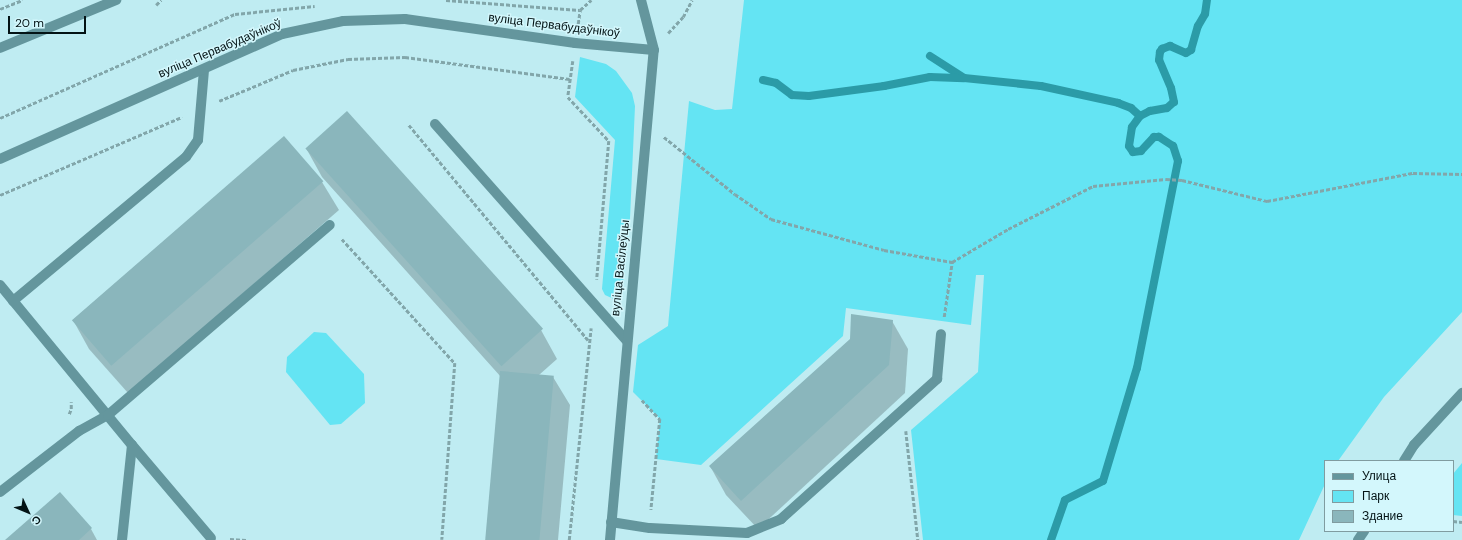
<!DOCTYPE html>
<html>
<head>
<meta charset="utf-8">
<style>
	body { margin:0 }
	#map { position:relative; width:1462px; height:540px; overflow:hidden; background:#bfecf2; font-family:"DM Sans",sans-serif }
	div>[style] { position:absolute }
	.green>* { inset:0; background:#64e4f3 }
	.shadow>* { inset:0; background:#0003 }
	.stream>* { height:8px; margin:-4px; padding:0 4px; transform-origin:4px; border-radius:4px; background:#2b9ba7 }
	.building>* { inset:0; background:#8ab6bc; transform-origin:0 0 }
	.path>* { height:2.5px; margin-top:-1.25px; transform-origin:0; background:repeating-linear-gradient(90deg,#82a6aa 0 4px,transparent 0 6px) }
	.lane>* { height:10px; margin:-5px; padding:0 5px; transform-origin:5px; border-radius:5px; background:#64969d }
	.street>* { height:10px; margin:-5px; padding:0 5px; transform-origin:5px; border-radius:5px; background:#64969d }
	span { translate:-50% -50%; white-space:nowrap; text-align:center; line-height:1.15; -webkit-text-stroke:3px #d3f7fc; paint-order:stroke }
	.street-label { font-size:12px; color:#031315 }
	.legend { position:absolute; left:1324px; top:460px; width:130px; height:72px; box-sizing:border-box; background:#d3f7fc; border:1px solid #809ca0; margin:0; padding:5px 7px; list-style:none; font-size:12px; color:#031315 }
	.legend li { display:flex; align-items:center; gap:8px; height:20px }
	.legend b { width:20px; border:1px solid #809ca0 }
	.north { position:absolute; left:8px; top:492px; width:40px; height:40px; -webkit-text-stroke:3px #d3f7fc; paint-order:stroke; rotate:134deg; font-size:11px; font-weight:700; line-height:16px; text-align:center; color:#031315 }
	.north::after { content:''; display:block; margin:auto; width:14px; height:18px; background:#031315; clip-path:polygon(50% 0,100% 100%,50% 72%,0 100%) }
	.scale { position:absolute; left:8px; top:16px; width:78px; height:18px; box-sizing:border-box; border:2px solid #031315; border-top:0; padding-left:5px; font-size:12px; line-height:14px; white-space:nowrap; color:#031315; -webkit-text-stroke:3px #d3f7fc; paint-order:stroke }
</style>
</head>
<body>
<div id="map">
	<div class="green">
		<div style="clip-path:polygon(744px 0,1462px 0,1462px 312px,1384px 397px,1338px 461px,1325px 461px,1325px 484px,1299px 540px,923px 540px,911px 430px,978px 372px,984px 275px,976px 275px,971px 325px,846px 308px,843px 336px,701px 465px,656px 459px,660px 419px,633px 392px,638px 345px,668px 326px,689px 101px,715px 110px,732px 109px)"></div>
		<div style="clip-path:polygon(580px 57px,606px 64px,616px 71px,632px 93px,635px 106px,630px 218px,622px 294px,616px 300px,605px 295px,602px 289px,615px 140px,575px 97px)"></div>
		<div style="clip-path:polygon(314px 332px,326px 333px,364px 374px,365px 403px,341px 424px,330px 425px,286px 372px,287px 357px)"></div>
		<div style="clip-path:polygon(1462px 463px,1462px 516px,1453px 515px,1453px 474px)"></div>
	</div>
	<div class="shadow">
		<div style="clip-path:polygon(284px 137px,322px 182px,339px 210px,128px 393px,89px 349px,73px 320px)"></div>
		<div style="clip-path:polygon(306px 148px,541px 330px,557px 359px,539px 375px,553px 377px,570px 405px,558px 540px,486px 540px,501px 377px,322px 177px)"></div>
		<div style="clip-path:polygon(892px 321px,908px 349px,905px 393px,758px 529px,726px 495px,710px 466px)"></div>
		<div style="clip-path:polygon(91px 529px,97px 540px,6px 540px)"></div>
	</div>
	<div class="stream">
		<div style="left:930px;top:56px;width:40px;rotate:32.9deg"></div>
		<div style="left:763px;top:80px;width:13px;rotate:13deg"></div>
		<div style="left:776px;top:83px;width:20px;rotate:37deg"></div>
		<div style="left:792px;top:95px;width:17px;rotate:3deg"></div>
		<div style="left:809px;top:96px;width:76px;rotate:-7.6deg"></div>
		<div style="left:884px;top:86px;width:47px;rotate:-11.1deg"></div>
		<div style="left:930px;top:77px;width:34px;rotate:2deg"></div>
		<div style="left:964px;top:78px;width:77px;rotate:5.9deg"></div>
		<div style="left:1041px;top:86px;width:79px;rotate:12.4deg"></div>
		<div style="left:1118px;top:103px;width:14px;rotate:21deg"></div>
		<div style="left:1131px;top:108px;width:12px;rotate:42deg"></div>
		<div style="left:1051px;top:540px;width:42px;rotate:-70.7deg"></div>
		<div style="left:1065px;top:500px;width:42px;rotate:-26.6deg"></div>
		<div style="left:1103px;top:481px;width:118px;rotate:-73.3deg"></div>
		<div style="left:1137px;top:368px;width:211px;rotate:-78.8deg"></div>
		<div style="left:1178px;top:161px;width:16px;rotate:-108deg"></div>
		<div style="left:1173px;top:146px;width:17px;rotate:-147deg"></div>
		<div style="left:1159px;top:137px;width:5px;rotate:180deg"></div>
		<div style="left:1154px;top:137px;width:19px;rotate:133deg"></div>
		<div style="left:1141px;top:151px;width:8px;rotate:173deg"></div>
		<div style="left:1133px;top:152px;width:7px;rotate:-124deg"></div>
		<div style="left:1129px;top:146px;width:19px;rotate:-81deg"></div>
		<div style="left:1132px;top:127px;width:14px;rotate:-54deg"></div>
		<div style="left:1140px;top:116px;width:11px;rotate:-27deg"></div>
		<div style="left:1150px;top:111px;width:17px;rotate:-10deg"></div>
		<div style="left:1167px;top:108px;width:9px;rotate:-41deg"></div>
		<div style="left:1174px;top:102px;width:14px;rotate:-102deg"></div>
		<div style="left:1171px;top:88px;width:30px;rotate:-113deg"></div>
		<div style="left:1159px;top:60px;width:8px;rotate:-83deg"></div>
		<div style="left:1160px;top:52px;width:4px;rotate:-56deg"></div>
		<div style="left:1162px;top:49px;width:9px;rotate:-21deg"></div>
		<div style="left:1170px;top:46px;width:17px;rotate:24deg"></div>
		<div style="left:1186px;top:53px;width:6px;rotate:-31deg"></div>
		<div style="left:1191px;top:50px;width:25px;rotate:-74deg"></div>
		<div style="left:1198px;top:26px;width:14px;rotate:-60deg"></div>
		<div style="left:1205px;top:14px;width:14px;rotate:-82deg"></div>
	</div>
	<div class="building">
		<div style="left:347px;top:111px;width:293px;height:56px;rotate:48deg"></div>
		<div style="left:284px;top:136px;width:60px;height:281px;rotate:49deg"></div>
		<div style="clip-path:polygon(851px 314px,893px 320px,889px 365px,741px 501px,709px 466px,850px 339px)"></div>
		<div style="left:500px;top:371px;width:54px;height:170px;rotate:5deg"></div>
		<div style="clip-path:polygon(60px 492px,92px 528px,79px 540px,5px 540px)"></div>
	</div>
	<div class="path">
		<div style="left:446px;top:0;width:134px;rotate:4.3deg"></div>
		<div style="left:156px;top:5px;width:7px;rotate:-45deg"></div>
		<div style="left:0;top:9px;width:24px;rotate:-22deg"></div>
		<div style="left:578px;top:24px;width:14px;rotate:-82deg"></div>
		<div style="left:580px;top:10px;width:15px;rotate:-42deg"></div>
		<div style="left:668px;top:33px;width:22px;rotate:-47deg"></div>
		<div style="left:683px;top:17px;width:19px;rotate:-62deg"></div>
		<div style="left:573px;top:61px;width:36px;rotate:98deg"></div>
		<div style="left:568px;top:97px;width:60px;rotate:47deg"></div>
		<div style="left:609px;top:141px;width:139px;rotate:95deg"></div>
		<div style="left:219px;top:101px;width:80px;rotate:-22.7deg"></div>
		<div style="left:293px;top:70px;width:56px;rotate:-11.3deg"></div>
		<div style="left:348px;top:59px;width:57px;rotate:-2deg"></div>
		<div style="left:405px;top:57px;width:166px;rotate:7.6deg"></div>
		<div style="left:0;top:118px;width:257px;rotate:-23.9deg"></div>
		<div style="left:235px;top:14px;width:80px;rotate:-5.7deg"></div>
		<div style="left:409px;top:125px;width:280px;rotate:50.2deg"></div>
		<div style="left:664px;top:137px;width:91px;rotate:38.8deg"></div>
		<div style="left:735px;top:194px;width:44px;rotate:34.8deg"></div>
		<div style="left:771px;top:219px;width:117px;rotate:15.3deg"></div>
		<div style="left:884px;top:250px;width:69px;rotate:10deg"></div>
		<div style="left:952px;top:262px;width:65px;rotate:-30.5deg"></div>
		<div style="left:1008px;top:229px;width:95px;rotate:-26.8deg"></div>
		<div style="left:1093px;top:186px;width:73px;rotate:-5.5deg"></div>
		<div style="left:1166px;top:179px;width:16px;rotate:4deg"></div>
		<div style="left:1182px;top:180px;width:88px;rotate:13.9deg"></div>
		<div style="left:1267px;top:201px;width:149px;rotate:-10.9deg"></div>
		<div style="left:1413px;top:173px;width:49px;rotate:1.2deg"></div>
		<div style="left:0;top:195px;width:198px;rotate:-23.2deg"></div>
		<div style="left:342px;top:239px;width:168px;rotate:47.7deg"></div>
		<div style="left:455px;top:363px;width:177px;rotate:94.2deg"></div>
		<div style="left:944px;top:317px;width:56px;rotate:-81.7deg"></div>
		<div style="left:642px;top:400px;width:26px;rotate:47deg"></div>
		<div style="left:660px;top:419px;width:91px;rotate:95.6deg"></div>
		<div style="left:69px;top:414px;width:5px;rotate:-68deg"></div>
		<div style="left:71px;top:409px;width:7px;rotate:-90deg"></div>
		<div style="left:906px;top:431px;width:110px;rotate:83.7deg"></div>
		<div style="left:1453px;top:521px;width:9px;rotate:6deg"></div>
		<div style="left:230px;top:539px;width:16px;rotate:4deg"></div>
		<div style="left:569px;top:540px;width:213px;rotate:-84.1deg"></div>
	</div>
	<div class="lane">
		<div style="left:0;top:48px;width:126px;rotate:-22.5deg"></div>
		<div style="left:435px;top:124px;width:290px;rotate:48.5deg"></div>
		<div style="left:0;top:285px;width:207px;rotate:50.5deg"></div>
		<div style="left:132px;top:445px;width:96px;rotate:96deg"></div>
		<div style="left:13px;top:301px;width:225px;rotate:-39.8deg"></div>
		<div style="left:186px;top:157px;width:21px;rotate:-55deg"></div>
		<div style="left:198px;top:140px;width:70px;rotate:-85.1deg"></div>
		<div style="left:132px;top:445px;width:122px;rotate:49.7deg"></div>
		<div style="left:0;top:492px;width:100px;rotate:-37.7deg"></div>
		<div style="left:79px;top:431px;width:33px;rotate:-29deg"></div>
		<div style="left:108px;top:415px;width:292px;rotate:-40.6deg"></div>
		<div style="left:611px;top:522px;width:39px;rotate:9deg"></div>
		<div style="left:650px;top:528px;width:97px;rotate:3deg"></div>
		<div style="left:747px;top:533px;width:37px;rotate:-22deg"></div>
		<div style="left:781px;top:519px;width:210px;rotate:-41.9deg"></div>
		<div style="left:937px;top:379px;width:45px;rotate:-84.9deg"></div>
	</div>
	<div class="street">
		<div style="left:0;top:159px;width:308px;rotate:-23.9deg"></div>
		<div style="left:282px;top:34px;width:62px;rotate:-12deg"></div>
		<div style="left:343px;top:21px;width:62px;rotate:-1.8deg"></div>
		<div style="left:405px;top:19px;width:172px;rotate:8deg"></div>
		<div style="left:575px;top:43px;width:79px;rotate:5.1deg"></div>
		<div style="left:1404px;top:461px;width:19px;rotate:-58deg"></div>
		<div style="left:1414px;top:445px;width:71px;rotate:-47.3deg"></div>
		<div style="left:610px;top:540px;width:492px;rotate:-84.9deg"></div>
		<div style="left:654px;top:50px;width:52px;rotate:-104.6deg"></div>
		<div style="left:1358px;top:540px;width:11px;rotate:-56deg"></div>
	</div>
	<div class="street-label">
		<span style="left:554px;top:26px;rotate:7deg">вуліца Первабудаўнікоў</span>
		<span style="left:220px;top:49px;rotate:-23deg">вуліца Первабудаўнікоў</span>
		<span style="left:621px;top:268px;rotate:-84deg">вуліца Васілеўцы</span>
	</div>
	<ul class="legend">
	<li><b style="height:5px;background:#64969d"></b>Улица</li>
	<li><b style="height:11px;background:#64e4f3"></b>Парк</li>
	<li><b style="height:11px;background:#8ab6bc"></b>Здание</li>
	</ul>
	<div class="north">С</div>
	<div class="scale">20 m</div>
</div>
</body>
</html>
